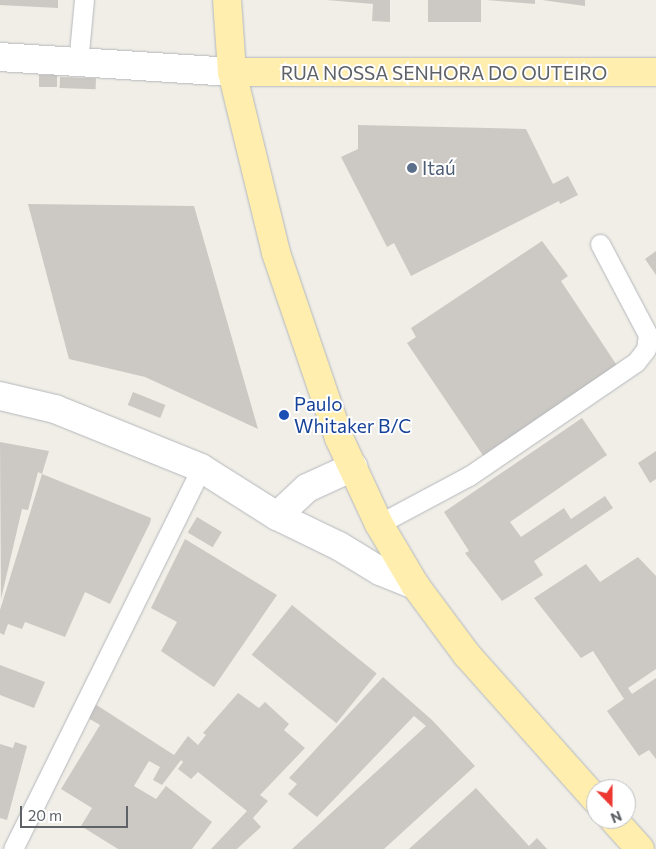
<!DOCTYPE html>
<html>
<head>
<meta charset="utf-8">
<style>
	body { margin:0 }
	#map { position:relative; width:656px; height:849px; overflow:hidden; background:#f0eee7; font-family:Commissioner,sans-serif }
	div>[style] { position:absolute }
	.building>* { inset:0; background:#ccc9c4; transform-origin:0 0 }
	.roads { filter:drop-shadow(0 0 1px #b4b7bb) drop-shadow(0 0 1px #b4b7bb) }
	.service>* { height:19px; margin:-9.5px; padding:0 9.5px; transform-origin:9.5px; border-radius:9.5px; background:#fff }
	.minor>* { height:28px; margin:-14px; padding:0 14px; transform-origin:14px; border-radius:14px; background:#fff }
	.tertiary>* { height:28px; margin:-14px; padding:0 14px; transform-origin:14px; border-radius:14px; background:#fff }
	.primary>* { height:28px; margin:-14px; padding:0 14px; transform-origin:14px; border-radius:14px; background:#ffeead }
	.dots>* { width:14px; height:14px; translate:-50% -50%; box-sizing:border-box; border:2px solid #fff; border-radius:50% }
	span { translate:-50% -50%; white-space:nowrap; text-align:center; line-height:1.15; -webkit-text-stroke:4px #fff; paint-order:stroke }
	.street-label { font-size:19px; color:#5e6267 }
	.service-label { font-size:19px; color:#4e5e75 }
	.left { translate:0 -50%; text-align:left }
	.transit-label { font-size:19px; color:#164399 }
	.north { position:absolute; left:586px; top:779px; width:50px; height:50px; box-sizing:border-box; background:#fff; border:1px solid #bfc0c2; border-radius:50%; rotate:158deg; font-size:14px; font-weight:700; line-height:20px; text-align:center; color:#5e6267 }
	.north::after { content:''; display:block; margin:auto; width:18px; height:22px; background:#ed3730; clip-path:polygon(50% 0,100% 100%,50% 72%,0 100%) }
	.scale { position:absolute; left:20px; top:806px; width:108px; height:22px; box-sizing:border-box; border:2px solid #5e6267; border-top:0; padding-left:6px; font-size:15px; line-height:18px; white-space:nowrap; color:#5e6267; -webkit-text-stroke:4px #fff; paint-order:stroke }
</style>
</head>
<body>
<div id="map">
	<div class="building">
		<div style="clip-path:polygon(0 0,58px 0,58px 8px,0 5px)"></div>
		<div style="clip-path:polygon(327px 0,390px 0,390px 22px,372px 21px,373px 4px)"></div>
		<div style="left:428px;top:0;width:53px;height:22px"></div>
		<div style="clip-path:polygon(487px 0,535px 0,535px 4px)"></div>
		<div style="clip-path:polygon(542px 0,585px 0,585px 6px)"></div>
		<div style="left:39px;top:75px;width:18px;height:12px"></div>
		<div style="left:60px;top:77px;width:36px;height:11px;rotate:2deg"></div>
		<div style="clip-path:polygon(358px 125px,526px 129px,553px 184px,568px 176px,578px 195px,560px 204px,559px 201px,411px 276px,394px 243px,387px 247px,341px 157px,358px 149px)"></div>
		<div style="clip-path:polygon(28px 204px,194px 206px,258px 429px,145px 377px,69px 359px)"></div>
		<div style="clip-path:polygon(542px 241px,568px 276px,561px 281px,618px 367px,484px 457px,407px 343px,416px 337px,411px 328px)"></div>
		<div style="clip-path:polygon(656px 251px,656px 275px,645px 259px)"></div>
		<div style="left:133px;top:392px;width:35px;height:14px;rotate:22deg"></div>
		<div style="clip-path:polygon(582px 418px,607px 455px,510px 522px,521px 537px,564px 508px,571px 519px,605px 496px,613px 508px,534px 561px,543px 575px,502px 601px,465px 553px,469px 551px,444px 512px)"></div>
		<div style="clip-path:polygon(0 442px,49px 451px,42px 474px,38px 472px,28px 510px,22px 509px,1px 599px)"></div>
		<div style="clip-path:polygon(656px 451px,656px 479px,650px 483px,638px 463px)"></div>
		<div style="clip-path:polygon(42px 474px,151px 518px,150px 523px,110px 604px,85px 592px,65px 637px,25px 622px,22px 629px,8px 624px,4px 635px,0 633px,0 610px)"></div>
		<div style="left:197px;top:517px;width:29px;height:18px;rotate:31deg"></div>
		<div style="clip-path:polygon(185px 539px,277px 595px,214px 687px,161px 651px,177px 622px,151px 608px)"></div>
		<div style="clip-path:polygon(638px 557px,656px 576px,656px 669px,628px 688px,632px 694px,656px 678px,656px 759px,649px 750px,639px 756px,607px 711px,624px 699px,593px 651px,581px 658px,534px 598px,586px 564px,600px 582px)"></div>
		<div style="left:292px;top:605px;width:109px;height:64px;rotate:39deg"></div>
		<div style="clip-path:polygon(0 665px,45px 682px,34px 708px,0 695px)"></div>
		<div style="clip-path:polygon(383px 677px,432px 720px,475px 766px,384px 849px,292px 849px,426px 726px,414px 716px,317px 817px,288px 794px,297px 784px,289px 778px)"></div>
		<div style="clip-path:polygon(238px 693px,259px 708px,265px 702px,289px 724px,284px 730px,305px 748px,260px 795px,268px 801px,253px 818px,261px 827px,237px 849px,211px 849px,247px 811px,198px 772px,191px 779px,178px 769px,183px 762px,181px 760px,162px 785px,153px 780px,160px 767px,149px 761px,134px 786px,156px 799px,166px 786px,212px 822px,192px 849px,118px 849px,81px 826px,92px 808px,61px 789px,100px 725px,88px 718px,95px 704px,174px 755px,188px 736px,198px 745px,206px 735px,203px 733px)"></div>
		<div style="clip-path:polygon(15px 742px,27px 746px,7px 820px,0 818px,0 744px,13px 748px)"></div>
		<div style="clip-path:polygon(476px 788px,529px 846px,537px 838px,547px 849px,409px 849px)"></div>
	</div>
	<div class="roads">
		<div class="service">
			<div style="left:78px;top:63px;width:63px;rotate:-84.6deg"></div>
			<div style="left:379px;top:524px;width:102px;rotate:-28.1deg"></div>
			<div style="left:469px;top:476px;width:202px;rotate:-34.3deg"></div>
			<div style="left:636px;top:362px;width:16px;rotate:-52deg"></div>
			<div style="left:646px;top:349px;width:14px;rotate:-82deg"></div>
			<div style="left:648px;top:335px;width:103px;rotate:-117.8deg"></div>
			<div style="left:13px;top:849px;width:425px;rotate:-63.7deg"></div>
		</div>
		<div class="minor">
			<div style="left:0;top:396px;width:57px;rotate:13.3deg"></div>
			<div style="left:55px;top:409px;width:157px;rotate:22deg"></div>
			<div style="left:201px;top:468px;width:90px;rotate:32.3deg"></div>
			<div style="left:277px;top:516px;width:69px;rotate:25.8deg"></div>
			<div style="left:339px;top:546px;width:48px;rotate:31.4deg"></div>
			<div style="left:380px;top:571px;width:38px;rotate:22deg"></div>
			<div style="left:277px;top:516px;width:41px;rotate:-43deg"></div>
			<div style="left:307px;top:488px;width:51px;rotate:-24.5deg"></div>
		</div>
		<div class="tertiary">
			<div style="left:0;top:57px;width:232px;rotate:3.7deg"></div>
		</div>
		<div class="primary">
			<div style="left:227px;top:0;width:72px;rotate:86deg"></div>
			<div style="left:232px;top:72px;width:186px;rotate:76.3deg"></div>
			<div style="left:276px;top:253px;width:195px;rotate:71.2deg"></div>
			<div style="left:339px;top:438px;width:95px;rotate:65.1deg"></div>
			<div style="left:379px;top:524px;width:71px;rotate:59.5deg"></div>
			<div style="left:415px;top:585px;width:87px;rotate:53.4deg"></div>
			<div style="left:467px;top:655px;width:194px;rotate:48.3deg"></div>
			<div style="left:232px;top:72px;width:424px"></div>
			<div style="left:613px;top:819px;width:40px;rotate:48deg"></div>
		</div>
	</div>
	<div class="dots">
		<div style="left:412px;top:168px;background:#5c6f8a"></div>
		<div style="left:284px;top:415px;background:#1a4fb4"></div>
	</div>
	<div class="street-label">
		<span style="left:444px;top:73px">RUA NOSSA SENHORA DO OUTEIRO</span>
	</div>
	<div class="service-label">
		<span class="left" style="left:422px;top:168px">Itaú</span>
	</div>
	<div class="transit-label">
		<span class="left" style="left:294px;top:415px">Paulo<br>Whitaker B/C</span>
	</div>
	<div class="north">N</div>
	<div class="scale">20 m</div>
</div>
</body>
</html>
